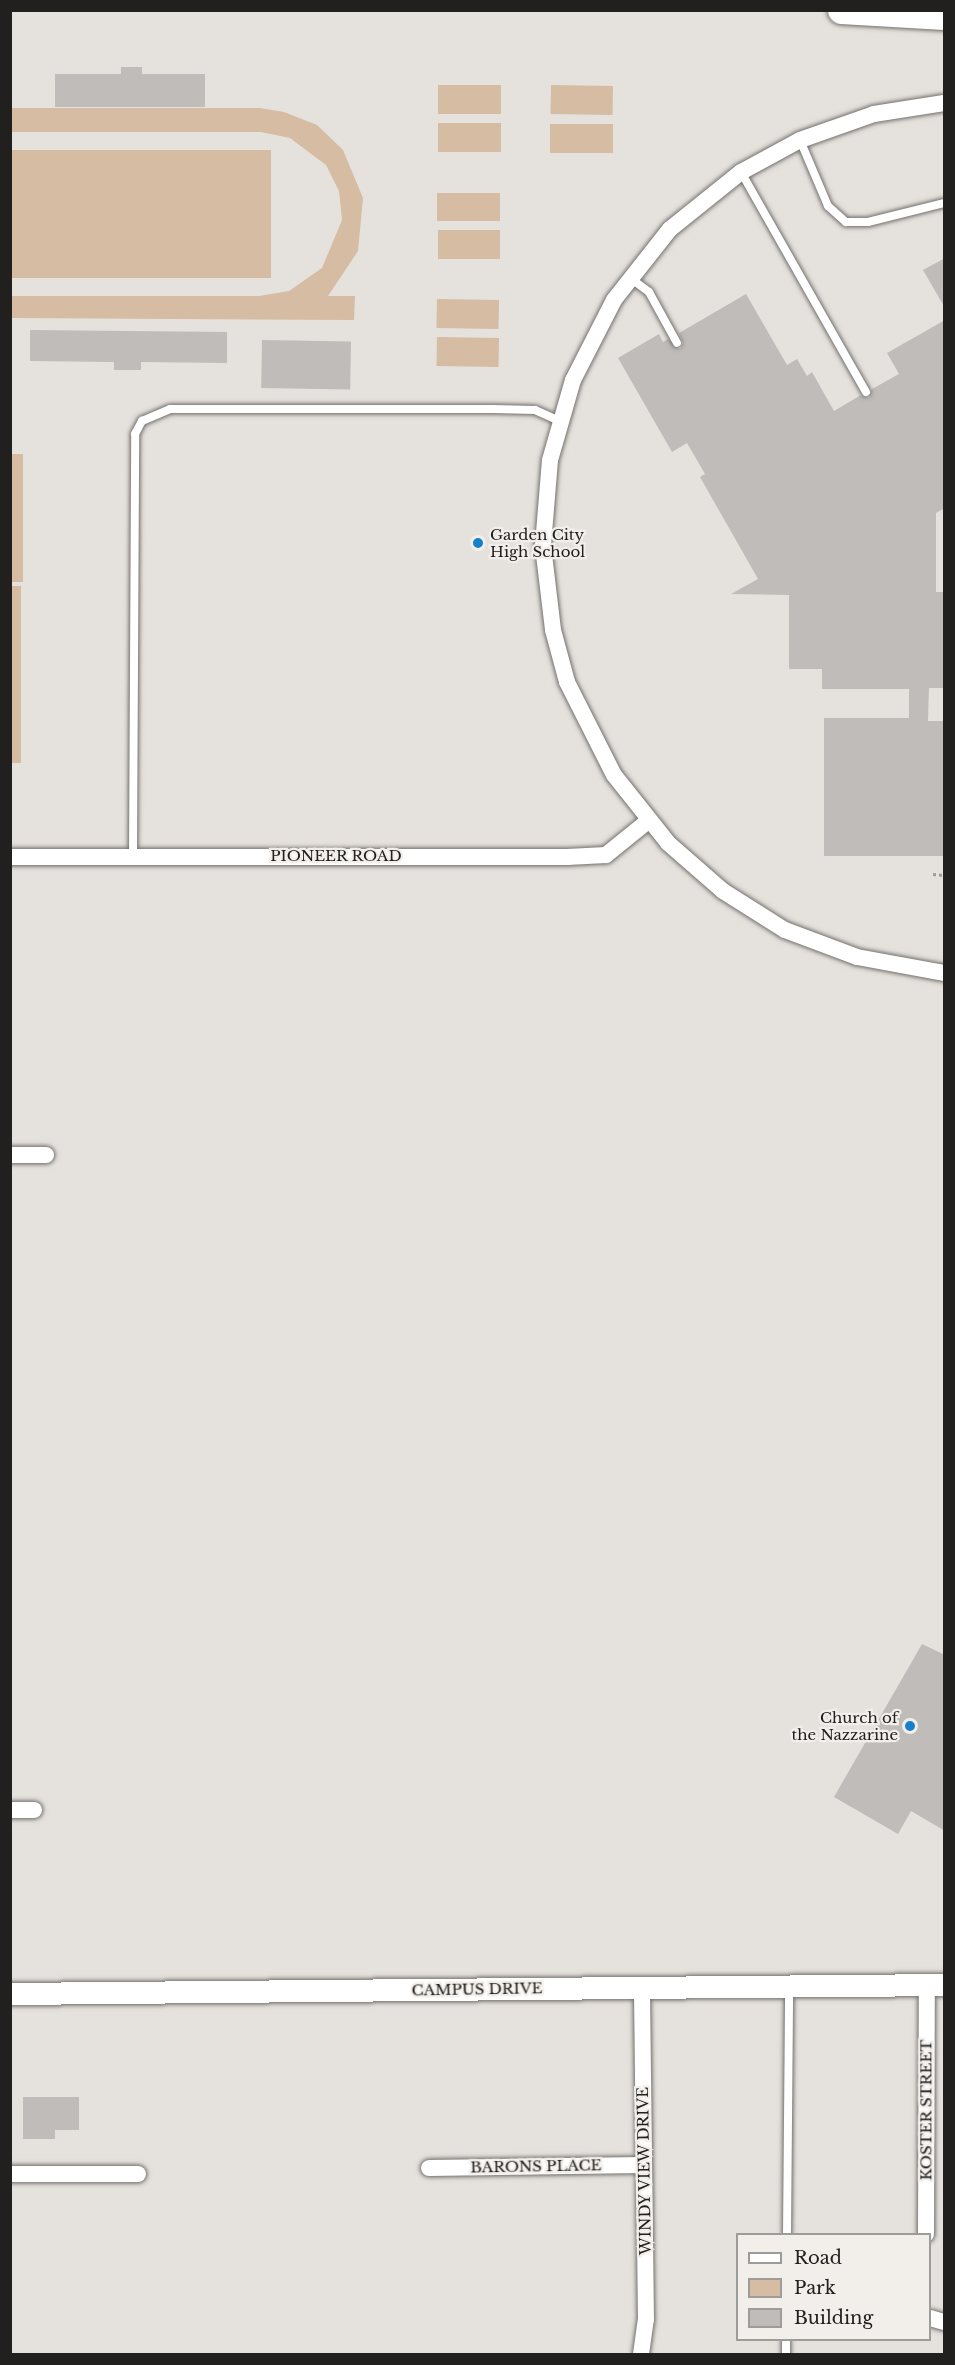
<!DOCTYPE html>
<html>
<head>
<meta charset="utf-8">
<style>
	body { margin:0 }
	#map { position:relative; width:955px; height:2365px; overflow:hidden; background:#e5e1dd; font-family:"Libre Baskerville",serif }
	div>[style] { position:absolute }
	.green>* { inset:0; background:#d5bca3; transform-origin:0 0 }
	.building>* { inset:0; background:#c0bcb9; transform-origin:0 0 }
	.path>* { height:3px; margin-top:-1.5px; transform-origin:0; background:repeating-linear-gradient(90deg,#9d9a97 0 3px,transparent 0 6px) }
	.roads { filter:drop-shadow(0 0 2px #74716d) drop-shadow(0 0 2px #74716d) }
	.service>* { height:8px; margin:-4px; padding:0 4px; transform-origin:4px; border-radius:4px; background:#fff }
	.minor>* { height:16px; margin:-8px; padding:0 8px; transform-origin:8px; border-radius:8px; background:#fff }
	.secondary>* { height:22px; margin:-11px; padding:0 11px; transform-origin:11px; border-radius:11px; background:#fff }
	.trunk>* { height:27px; margin:-13.5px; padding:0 13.5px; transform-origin:13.5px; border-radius:13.5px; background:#fff }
	.dots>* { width:16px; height:16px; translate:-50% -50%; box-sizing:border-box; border:3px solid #f2eeea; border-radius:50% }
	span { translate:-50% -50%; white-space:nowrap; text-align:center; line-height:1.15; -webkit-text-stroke:4.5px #f2eeea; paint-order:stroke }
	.poi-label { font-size:15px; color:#21201f }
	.left { translate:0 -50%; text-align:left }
	.right { translate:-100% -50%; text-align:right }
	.street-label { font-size:15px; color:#21201f }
	.frame { position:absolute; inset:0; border:12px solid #21201f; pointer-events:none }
	.legend { position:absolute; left:736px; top:2233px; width:195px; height:108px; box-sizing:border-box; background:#f2eeea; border:2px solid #9e9c99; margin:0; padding:8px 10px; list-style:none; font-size:18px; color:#21201f }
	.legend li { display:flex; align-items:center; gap:12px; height:30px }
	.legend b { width:30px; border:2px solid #9e9c99 }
</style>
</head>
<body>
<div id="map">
	<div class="green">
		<div style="left:438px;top:85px;width:63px;height:29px"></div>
		<div style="left:551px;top:85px;width:62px;height:29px;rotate:1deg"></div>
		<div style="clip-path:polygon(11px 108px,260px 108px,284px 112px,317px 125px,343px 150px,363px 198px,358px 251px,328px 296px,355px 296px,354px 320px,11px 318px,11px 296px,259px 296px,289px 291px,322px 268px,342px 220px,339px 191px,326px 165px,290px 138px,261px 132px,11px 132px)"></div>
		<div style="left:438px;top:123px;width:63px;height:29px"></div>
		<div style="left:550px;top:124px;width:63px;height:29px"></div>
		<div style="left:11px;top:150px;width:260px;height:128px"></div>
		<div style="left:437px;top:193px;width:63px;height:28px"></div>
		<div style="left:438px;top:230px;width:62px;height:29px"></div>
		<div style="left:437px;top:299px;width:62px;height:29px;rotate:1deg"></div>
		<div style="left:437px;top:337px;width:62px;height:29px;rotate:1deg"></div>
		<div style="left:11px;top:454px;width:12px;height:128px"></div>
		<div style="left:11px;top:586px;width:10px;height:177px"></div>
	</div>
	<div class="building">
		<div style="clip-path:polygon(121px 67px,142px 67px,142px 74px,205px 74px,205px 107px,55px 107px,55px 74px,121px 74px)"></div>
		<div style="clip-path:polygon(945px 258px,945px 308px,923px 270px)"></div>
		<div style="clip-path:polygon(746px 294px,787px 365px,797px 359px,807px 376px,812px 372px,834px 411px,861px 395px,869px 398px,872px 389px,899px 374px,887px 353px,945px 320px,945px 508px,936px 513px,936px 592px,945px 592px,945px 688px,929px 688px,928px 721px,945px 721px,945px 856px,824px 856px,824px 718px,909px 718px,909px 689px,822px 689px,822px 669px,789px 669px,789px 595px,731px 594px,758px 579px,700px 477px,705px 474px,687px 443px,672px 452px,618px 358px,659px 334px,663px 342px,668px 339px,680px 349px,683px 343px,679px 333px)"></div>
		<div style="clip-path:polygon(30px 330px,227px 332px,227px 363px,141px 362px,141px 370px,114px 370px,114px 362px,30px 361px)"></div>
		<div style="left:262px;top:340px;width:89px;height:48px;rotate:1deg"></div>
		<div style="clip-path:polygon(922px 1644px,945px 1655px,945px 1831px,911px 1811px,898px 1834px,834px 1797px)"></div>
		<div style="clip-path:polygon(23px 2097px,79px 2097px,79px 2130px,55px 2130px,55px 2139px,23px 2139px)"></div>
	</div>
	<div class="path">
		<div style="left:933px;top:874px;width:11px;rotate:5deg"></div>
	</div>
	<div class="roads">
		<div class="service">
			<div style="left:800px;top:140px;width:72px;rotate:67deg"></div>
			<div style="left:828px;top:206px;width:24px;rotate:42deg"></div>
			<div style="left:846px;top:222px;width:22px"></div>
			<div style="left:868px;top:222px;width:78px;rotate:-14deg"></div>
			<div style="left:741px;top:172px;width:253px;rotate:60.4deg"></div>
			<div style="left:629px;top:277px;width:25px;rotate:37deg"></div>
			<div style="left:649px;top:292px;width:58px;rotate:61.2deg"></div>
			<div style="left:133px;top:855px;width:421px;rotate:-89.7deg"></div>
			<div style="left:135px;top:434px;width:15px;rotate:-62deg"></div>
			<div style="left:142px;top:421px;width:30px;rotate:-23deg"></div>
			<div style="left:170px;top:409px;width:323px"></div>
			<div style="left:493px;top:409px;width:42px;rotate:1.4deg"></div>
			<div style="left:535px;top:410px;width:27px;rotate:24deg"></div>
			<div style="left:787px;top:2234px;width:247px;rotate:-89.5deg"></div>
			<div style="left:786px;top:2354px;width:14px;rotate:-90deg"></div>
		</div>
		<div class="minor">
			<div style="left:944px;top:103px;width:71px;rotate:171.1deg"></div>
			<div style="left:874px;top:114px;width:78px;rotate:160.6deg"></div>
			<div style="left:800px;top:140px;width:67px;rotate:151.5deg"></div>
			<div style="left:741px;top:172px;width:91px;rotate:141.2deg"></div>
			<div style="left:670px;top:229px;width:90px;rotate:128.3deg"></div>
			<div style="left:614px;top:300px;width:90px;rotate:117.1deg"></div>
			<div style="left:573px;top:380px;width:83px;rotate:106deg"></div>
			<div style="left:550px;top:460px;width:86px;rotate:94.7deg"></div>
			<div style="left:543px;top:546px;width:85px;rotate:83.2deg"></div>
			<div style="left:553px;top:630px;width:54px;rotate:74.9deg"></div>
			<div style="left:567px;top:682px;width:104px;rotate:63.2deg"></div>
			<div style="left:614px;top:775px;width:87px;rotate:51.5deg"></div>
			<div style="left:668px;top:843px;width:73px;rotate:41.1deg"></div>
			<div style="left:723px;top:891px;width:73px;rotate:32.2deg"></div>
			<div style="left:785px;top:930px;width:77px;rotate:20.6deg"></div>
			<div style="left:857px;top:957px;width:88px;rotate:10.4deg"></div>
			<div style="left:10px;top:857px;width:557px"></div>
			<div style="left:567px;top:857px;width:39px;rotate:-3deg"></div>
			<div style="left:606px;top:855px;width:54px;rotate:-39deg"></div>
			<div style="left:10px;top:1155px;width:36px"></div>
			<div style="left:10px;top:1810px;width:24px"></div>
			<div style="left:429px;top:2168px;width:214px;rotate:-0.8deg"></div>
			<div style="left:10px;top:2174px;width:128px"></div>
			<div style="left:926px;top:2234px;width:249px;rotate:-89.8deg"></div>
			<div style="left:930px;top:2318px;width:15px;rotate:16deg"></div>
			<div style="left:641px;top:2354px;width:34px;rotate:-82deg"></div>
			<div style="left:646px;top:2320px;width:333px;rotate:-90.7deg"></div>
		</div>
		<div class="secondary">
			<div style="left:10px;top:1994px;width:934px;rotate:-0.55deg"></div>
		</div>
		<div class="trunk">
			<div style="left:841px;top:10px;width:103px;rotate:3.3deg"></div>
		</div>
	</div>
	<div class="dots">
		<div style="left:478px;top:543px;background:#1780ca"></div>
		<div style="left:910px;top:1726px;background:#1780ca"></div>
	</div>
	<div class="poi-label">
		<span class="left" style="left:490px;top:543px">Garden City<br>High School</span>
		<span class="right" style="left:898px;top:1726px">Church of<br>the Nazzarine</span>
	</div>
	<div class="street-label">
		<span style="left:336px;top:856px">PIONEER ROAD</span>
		<span style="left:477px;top:1989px;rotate:-1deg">CAMPUS DRIVE</span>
		<span style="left:926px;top:2110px;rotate:-90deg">KOSTER STREET</span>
		<span style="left:536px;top:2166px;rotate:-1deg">BARONS PLACE</span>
		<span style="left:644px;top:2171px;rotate:-91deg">WINDY VIEW DRIVE</span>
	</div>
	<div class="frame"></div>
	<ul class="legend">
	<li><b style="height:8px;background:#fff"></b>Road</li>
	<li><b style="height:16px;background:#d5bca3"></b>Park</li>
	<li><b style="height:16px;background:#c0bcb9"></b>Building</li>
	</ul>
</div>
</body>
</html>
